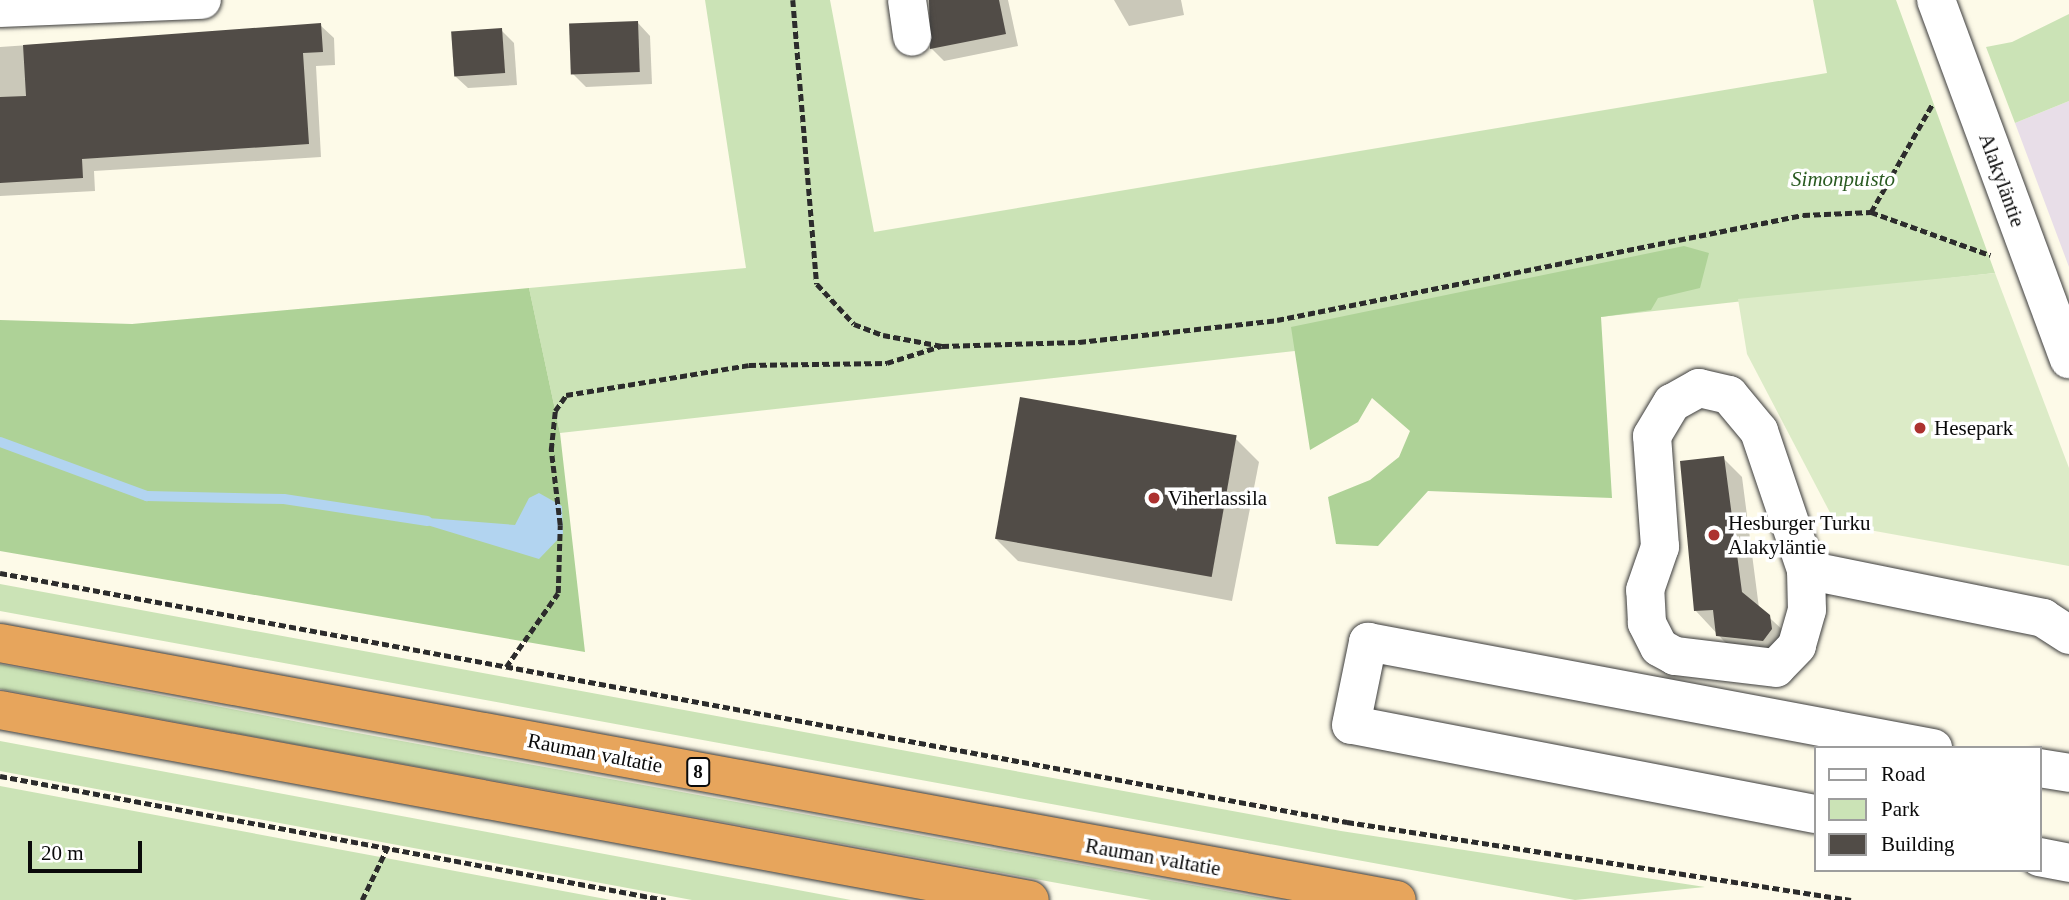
<!DOCTYPE html>
<html>
<head>
<meta charset="utf-8">
<style>
	body { margin:0 }
	#map { position:relative; width:2069px; height:900px; overflow:hidden; background:#fdfae8; font-family:Georgia,serif }
	div>[style] { position:absolute }
	.industrial>* { inset:0; background:#e8dee8 }
	.green>* { inset:0; background:#cbe3b6 }
	.forest>* { inset:0; background:#aed297 }
	.pitch>* { inset:0; background:#dcebc7 }
	.water>* { inset:0; background:#b2d4f0 }
	.shadow>* { inset:0; background:#0003 }
	.stream>* { height:10px; margin:-5px; padding:0 5px; transform-origin:5px; border-radius:5px; background:#b2d4f0 }
	.building>* { inset:0; background:#514c47; transform-origin:0 0 }
	.path>* { height:4.5px; margin-top:-2.25px; transform-origin:0; background:repeating-linear-gradient(90deg,#2c2c2c 0 7px,transparent 0 10.5px) }
	.roads { filter:drop-shadow(0 0 2px #3d3d3d) drop-shadow(0 0 2px #3d3d3d) }
	.minor>* { height:38px; margin:-19px; padding:0 19px; transform-origin:19px; border-radius:19px; background:#fff }
	.highway>* { height:38px; margin:-19px; padding:0 19px; transform-origin:19px; border-radius:19px; background:#e7a55c }
	.dots>* { width:19px; height:19px; translate:-50% -50%; box-sizing:border-box; border:4px solid #fff; border-radius:50% }
	span { translate:-50% -50%; white-space:nowrap; text-align:center; line-height:1.15; -webkit-text-stroke:7px #fff; paint-order:stroke }
	.shield-label span { padding:2px 5px; background:#fff; border:2px solid; border-radius:5px; -webkit-text-stroke-width:0 }
	.shield-label { font-size:19px; color:#0a0a0a; font-weight:700 }
	.park-label { font-size:21px; color:#295a21; font-style:italic }
	.street-label { font-size:21px; color:#0a0a0a }
	.poi-label { font-size:21px; color:#0a0a0a }
	.left { translate:0 -50%; text-align:left }
	.legend { position:absolute; left:1814px; top:746px; width:228px; height:126px; box-sizing:border-box; background:#fff; border:2px solid #9d9d9d; margin:0; padding:9px 12px; list-style:none; font-size:21px; color:#0a0a0a }
	.legend li { display:flex; align-items:center; gap:14px; height:35px }
	.legend b { width:35px; border:2px solid #9d9d9d }
	.scale { position:absolute; left:28px; top:841px; width:114px; height:32px; box-sizing:border-box; border:4px solid #0a0a0a; border-top:0; padding-left:9px; font-size:21px; line-height:24px; white-space:nowrap; color:#0a0a0a; -webkit-text-stroke:5px #fff; paint-order:stroke }
</style>
</head>
<body>
<div id="map">
	<div class="industrial">
		<div style="clip-path:polygon(2069px 101px,2069px 267px,2015px 123px)"></div>
	</div>
	<div class="green">
		<div style="clip-path:polygon(705px 0,830px 0,874px 232px,1827px 73px,1813px 0,1896px 0,1995px 273px,560px 433px,529px 288px,746px 268px)"></div>
		<div style="clip-path:polygon(2069px 14px,2069px 101px,2015px 123px,1986px 47px,2012px 42px)"></div>
		<div style="clip-path:polygon(0 584px,1341px 831px,1705px 887px,1575px 900px,0 611px)"></div>
		<div style="clip-path:polygon(0 664px,314px 725px,1275px 900px,1151px 900px,310px 747px,0 689px)"></div>
		<div style="clip-path:polygon(0 741px,851px 900px,692px 900px,0 771px)"></div>
		<div style="clip-path:polygon(0 786px,391px 859px,611px 900px,0 900px)"></div>
	</div>
	<div class="forest">
		<div style="clip-path:polygon(1684px 246px,1709px 253px,1700px 288px,1658px 298px,1651px 310px,1601px 317px,1612px 498px,1428px 491px,1378px 546px,1336px 544px,1328px 497px,1370px 480px,1399px 457px,1410px 431px,1372px 398px,1358px 422px,1310px 450px,1291px 327px)"></div>
		<div style="clip-path:polygon(529px 288px,560px 433px,585px 652px,0 551px,0 320px,132px 324px)"></div>
	</div>
	<div class="pitch">
		<div style="clip-path:polygon(1995px 273px,2069px 468px,2069px 566px,1836px 524px,1747px 354px,1738px 299px)"></div>
	</div>
	<div class="water">
		<div style="clip-path:polygon(539px 493px,562px 506px,563px 534px,539px 559px,427px 525px,428px 518px,515px 525px,529px 498px)"></div>
	</div>
	<div class="shadow">
		<div style="clip-path:polygon(930px 0,1008px 0,1018px 46px,944px 61px,931px 48px)"></div>
		<div style="clip-path:polygon(1114px 0,1181px 0,1184px 15px,1129px 26px)"></div>
		<div style="clip-path:polygon(638px 23px,650px 36px,652px 84px,586px 87px,573px 74px)"></div>
		<div style="clip-path:polygon(320px 25px,334px 38px,335px 65px,316px 66px,321px 157px,94px 171px,95px 191px,0 196px,0 47px)"></div>
		<div style="clip-path:polygon(501px 30px,514px 43px,517px 85px,468px 88px,455px 76px)"></div>
		<div style="clip-path:polygon(1236px 439px,1259px 462px,1232px 601px,1018px 561px,995px 538px)"></div>
		<div style="clip-path:polygon(1723px 458px,1742px 477px,1759px 608px,1788px 635px,1790px 648px,1736px 654px,1695px 610px)"></div>
	</div>
	<div class="stream">
		<div style="left:0;top:442px;width:157px;rotate:20.2deg"></div>
		<div style="left:147px;top:496px;width:137px;rotate:1.3deg"></div>
		<div style="left:284px;top:499px;width:145px;rotate:8.7deg"></div>
	</div>
	<div class="building">
		<div style="clip-path:polygon(929px 0,999px 0,1006px 34px,930px 49px)"></div>
		<div style="left:638px;top:21px;width:51px;height:69px;rotate:88deg"></div>
		<div style="clip-path:polygon(321px 23px,323px 52px,303px 53px,309px 144px,82px 159px,83px 178px,0 183px,0 97px,26px 96px,23px 45px)"></div>
		<div style="left:502px;top:28px;width:45px;height:51px;rotate:86deg"></div>
		<div style="left:1020px;top:397px;width:220px;height:144px;rotate:10deg"></div>
		<div style="clip-path:polygon(1724px 456px,1742px 592px,1770px 615px,1772px 629px,1763px 641px,1716px 636px,1713px 610px,1694px 611px,1680px 461px)"></div>
	</div>
	<div class="path">
		<div style="left:793px;top:0;width:285px;rotate:85.2deg"></div>
		<div style="left:817px;top:284px;width:54px;rotate:47.2deg"></div>
		<div style="left:854px;top:324px;width:31px;rotate:21deg"></div>
		<div style="left:883px;top:335px;width:60px;rotate:10.6deg"></div>
		<div style="left:942px;top:346px;width:137px;rotate:-1.7deg"></div>
		<div style="left:1079px;top:342px;width:199px;rotate:-6.3deg"></div>
		<div style="left:1277px;top:320px;width:536px;rotate:-11.29deg"></div>
		<div style="left:1803px;top:215px;width:68px;rotate:-2.5deg"></div>
		<div style="left:1871px;top:212px;width:127px;rotate:19.9deg"></div>
		<div style="left:1871px;top:212px;width:125px;rotate:-60.4deg"></div>
		<div style="left:0;top:573px;width:1370px;rotate:10.47deg"></div>
		<div style="left:1347px;top:822px;width:510px;rotate:8.8deg"></div>
		<div style="left:506px;top:667px;width:90px;rotate:-54.9deg"></div>
		<div style="left:558px;top:593px;width:68px;rotate:-88.3deg"></div>
		<div style="left:560px;top:525px;width:76px;rotate:-96.8deg"></div>
		<div style="left:551px;top:450px;width:39px;rotate:-84deg"></div>
		<div style="left:555px;top:411px;width:19px;rotate:-55deg"></div>
		<div style="left:566px;top:395px;width:185px;rotate:-9.3deg"></div>
		<div style="left:749px;top:365px;width:138px;rotate:-0.8deg"></div>
		<div style="left:887px;top:363px;width:57px;rotate:-17.5deg"></div>
		<div style="left:0;top:776px;width:677px;rotate:10.55deg"></div>
		<div style="left:362px;top:900px;width:60px;rotate:-64.3deg"></div>
	</div>
	<div class="roads">
		<div class="minor">
			<div style="left:907px;top:0;width:37px;rotate:82deg"></div>
			<div style="left:1936px;top:0;width:383px;rotate:69.7deg"></div>
			<div style="left:0;top:8px;width:202px;rotate:-2.3deg"></div>
			<div style="left:1699px;top:388px;width:31px;rotate:13deg"></div>
			<div style="left:1729px;top:395px;width:47px;rotate:50.2deg"></div>
			<div style="left:1759px;top:431px;width:147px;rotate:71.3deg"></div>
			<div style="left:1806px;top:570px;width:40px;rotate:88.6deg"></div>
			<div style="left:1807px;top:610px;width:37px;rotate:106deg"></div>
			<div style="left:1797px;top:646px;width:30px;rotate:134deg"></div>
			<div style="left:1776px;top:668px;width:102px;rotate:-173.2deg"></div>
			<div style="left:1675px;top:656px;width:18px;rotate:-151deg"></div>
			<div style="left:1659px;top:647px;width:27px;rotate:-117deg"></div>
			<div style="left:1647px;top:623px;width:33px;rotate:-93deg"></div>
			<div style="left:1645px;top:590px;width:46px;rotate:-70.8deg"></div>
			<div style="left:1660px;top:547px;width:111px;rotate:-94.1deg"></div>
			<div style="left:1652px;top:436px;width:39px;rotate:-59deg"></div>
			<div style="left:1672px;top:403px;width:31px;rotate:-29deg"></div>
			<div style="left:1806px;top:570px;width:242px;rotate:11.4deg"></div>
			<div style="left:2043px;top:618px;width:31px;rotate:33deg"></div>
			<div style="left:2039px;top:768px;width:30px;rotate:9deg"></div>
			<div style="left:1815px;top:814px;width:472px;rotate:-169.1deg"></div>
			<div style="left:1351px;top:725px;width:85px;rotate:-78.4deg"></div>
			<div style="left:1368px;top:642px;width:575px;rotate:10.63deg"></div>
			<div style="left:2039px;top:857px;width:31px;rotate:11deg"></div>
		</div>
		<div class="highway">
			<div style="left:0;top:643px;width:1420px;rotate:10.42deg"></div>
			<div style="left:0;top:710px;width:1047px;rotate:10.45deg"></div>
		</div>
	</div>
	<div class="dots">
		<div style="left:1920px;top:428px;background:#ac312f"></div>
		<div style="left:1154px;top:498px;background:#ac312f"></div>
		<div style="left:1714px;top:535px;background:#ac312f"></div>
	</div>
	<div class="shield-label">
		<span style="left:698px;top:772px">8</span>
	</div>
	<div class="park-label">
		<span style="left:1843px;top:179px">Simonpuisto</span>
	</div>
	<div class="street-label">
		<span style="left:2002px;top:180px;rotate:70deg">Alakyläntie</span>
		<span style="left:595px;top:753px;rotate:11deg">Rauman valtatie</span>
		<span style="left:1153px;top:857px;rotate:10deg">Rauman valtatie</span>
	</div>
	<div class="poi-label">
		<span class="left" style="left:1934px;top:428px">Hesepark</span>
		<span class="left" style="left:1168px;top:498px">Viherlassila</span>
		<span class="left" style="left:1728px;top:535px">Hesburger Turku<br>Alakyläntie</span>
	</div>
	<ul class="legend">
	<li><b style="height:9px;background:#fff"></b>Road</li>
	<li><b style="height:19px;background:#cbe3b6"></b>Park</li>
	<li><b style="height:19px;background:#514c47"></b>Building</li>
	</ul>
	<div class="scale">20 m</div>
</div>
</body>
</html>
